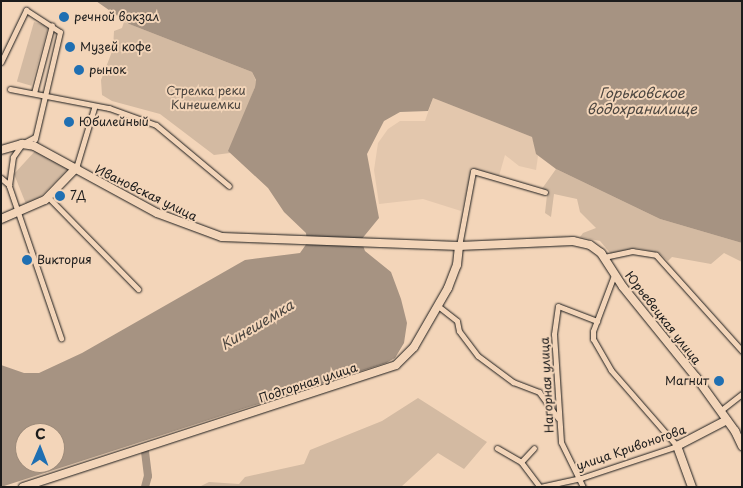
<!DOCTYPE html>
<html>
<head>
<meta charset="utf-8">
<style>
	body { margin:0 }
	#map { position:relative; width:743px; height:488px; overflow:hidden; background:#f3d5b9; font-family:"Playpen Sans",sans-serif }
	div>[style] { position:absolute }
	.built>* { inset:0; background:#e3c7ad }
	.green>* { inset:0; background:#d3baa2; transform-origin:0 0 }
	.water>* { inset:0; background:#a69382 }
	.river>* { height:8px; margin:-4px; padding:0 4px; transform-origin:4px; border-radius:4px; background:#a69382 }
	.roads { filter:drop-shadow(0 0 1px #1c1c1c) drop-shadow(0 0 1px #1c1c1c) }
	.street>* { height:5px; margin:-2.5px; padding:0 2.5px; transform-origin:2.5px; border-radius:2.5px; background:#f3d5b9 }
	.secondary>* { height:8px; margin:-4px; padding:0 4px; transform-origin:4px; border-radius:4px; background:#f3d5b9 }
	.dots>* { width:14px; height:14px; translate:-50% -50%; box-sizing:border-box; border:2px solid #f3d5b9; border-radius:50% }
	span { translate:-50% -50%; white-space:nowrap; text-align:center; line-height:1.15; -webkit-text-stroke:4px #f3d5b9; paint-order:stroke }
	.poi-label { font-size:12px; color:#1c1c1c }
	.left { translate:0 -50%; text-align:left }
	.right { translate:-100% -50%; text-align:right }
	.park-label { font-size:12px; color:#4a443e }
	.street-label { font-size:12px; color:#1c1c1c }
	.water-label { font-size:14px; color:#4c4640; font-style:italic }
	.frame { position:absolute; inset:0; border:2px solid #1c1c1c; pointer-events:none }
	.north { position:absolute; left:15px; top:423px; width:50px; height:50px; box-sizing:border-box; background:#f3d5b9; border:1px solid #9d8b7a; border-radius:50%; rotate:1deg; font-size:14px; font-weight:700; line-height:20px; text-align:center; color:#1c1c1c }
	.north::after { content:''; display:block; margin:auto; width:18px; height:22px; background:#1f6fb2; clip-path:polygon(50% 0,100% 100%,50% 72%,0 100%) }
</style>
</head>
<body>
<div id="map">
	<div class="built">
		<div style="clip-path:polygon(433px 98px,532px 137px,538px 156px,536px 170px,519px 166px,505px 155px,499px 176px,471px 175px,461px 211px,423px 199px,379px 204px,374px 170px,378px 143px,388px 129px,400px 121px,425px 121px)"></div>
	</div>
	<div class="green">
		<div style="left:34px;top:22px;width:15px;height:62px;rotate:16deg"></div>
		<div style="clip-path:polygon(124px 22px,252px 72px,256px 81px,255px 87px,230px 153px,214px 155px,160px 114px,112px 101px,102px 95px,101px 80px,113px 49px,114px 31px,122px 28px)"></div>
		<div style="clip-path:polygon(36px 150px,69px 168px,28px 209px,14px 174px)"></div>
		<div style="clip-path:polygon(556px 169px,660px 219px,742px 243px,742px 262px,724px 253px,711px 264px,672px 257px,668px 261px,659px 253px,636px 248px,611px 254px,600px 241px,580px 237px,583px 233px,596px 228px,580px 212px,577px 199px,554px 194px,551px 217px,545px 213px,547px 195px,539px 193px)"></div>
		<div style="clip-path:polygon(418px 398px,487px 442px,464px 469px,438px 453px,401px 487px,199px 487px,209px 482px,239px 484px,245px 477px,304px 464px,310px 450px,382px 421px)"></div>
	</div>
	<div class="water">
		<div style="clip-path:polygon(evenodd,96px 1px,742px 1px,742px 243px,660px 219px,556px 169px,536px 154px,532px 137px,433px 98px,428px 111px,400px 112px,384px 121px,367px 154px,379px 218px,361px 240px,365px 251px,391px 272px,401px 299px,407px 323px,404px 343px,395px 358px,386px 363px,1px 487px,1px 365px,24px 373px,39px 373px,82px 353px,245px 260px,300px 253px,307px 243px,306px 233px,284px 212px,268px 188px,228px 151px,255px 87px,256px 80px,252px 72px,129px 24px,96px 1px,25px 433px,55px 433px,55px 463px,25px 463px,25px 433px)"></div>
	</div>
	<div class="river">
		<div style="left:145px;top:487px;width:11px;rotate:-75deg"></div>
		<div style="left:148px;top:476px;width:25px;rotate:-97deg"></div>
	</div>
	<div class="roads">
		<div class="street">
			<div style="left:1px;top:62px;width:58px;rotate:-64.3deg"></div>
			<div style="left:26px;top:10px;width:40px;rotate:32.9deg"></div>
			<div style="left:60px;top:32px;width:110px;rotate:103.2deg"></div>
			<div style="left:10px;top:89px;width:101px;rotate:10.9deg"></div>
			<div style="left:109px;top:108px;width:50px;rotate:19.9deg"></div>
			<div style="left:156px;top:125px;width:95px;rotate:39.9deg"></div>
			<div style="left:34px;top:93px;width:70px;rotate:-75.2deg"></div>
			<div style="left:35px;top:137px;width:15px;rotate:152deg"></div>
			<div style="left:22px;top:144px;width:16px;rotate:125deg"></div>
			<div style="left:13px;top:157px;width:29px;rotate:98deg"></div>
			<div style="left:9px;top:186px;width:161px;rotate:71.1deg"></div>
			<div style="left:76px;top:168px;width:63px;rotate:-73.3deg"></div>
			<div style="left:1px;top:178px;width:11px;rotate:41deg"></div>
			<div style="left:48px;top:197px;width:129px;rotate:45.6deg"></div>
			<div style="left:459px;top:246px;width:76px;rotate:-79.4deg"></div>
			<div style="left:473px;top:171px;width:75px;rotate:16.3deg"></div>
			<div style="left:604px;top:257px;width:29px;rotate:-12deg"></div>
			<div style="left:632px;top:251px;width:24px;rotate:9deg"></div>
			<div style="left:656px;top:255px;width:129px;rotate:48.1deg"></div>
			<div style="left:438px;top:306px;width:24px;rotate:38deg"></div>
			<div style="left:457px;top:321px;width:10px;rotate:79deg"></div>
			<div style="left:459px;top:331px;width:31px;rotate:53deg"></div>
			<div style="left:478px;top:356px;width:44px;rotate:36.6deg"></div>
			<div style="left:513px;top:382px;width:28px;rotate:21deg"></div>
			<div style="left:539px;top:392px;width:32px;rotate:54deg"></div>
			<div style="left:720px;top:411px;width:28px;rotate:-38deg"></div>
			<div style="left:497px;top:448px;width:28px;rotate:30deg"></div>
			<div style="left:521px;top:462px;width:31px;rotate:53deg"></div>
			<div style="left:521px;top:462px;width:19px;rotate:-47deg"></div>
			<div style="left:540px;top:487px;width:42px;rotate:-12.4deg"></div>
			<div style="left:581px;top:478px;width:101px;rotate:-18.4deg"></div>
			<div style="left:677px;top:446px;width:101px;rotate:-131deg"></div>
			<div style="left:611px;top:370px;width:36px;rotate:-120deg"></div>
			<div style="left:593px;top:339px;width:8px;rotate:-90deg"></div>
			<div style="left:593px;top:331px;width:60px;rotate:-69.4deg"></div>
			<div style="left:583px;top:487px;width:50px;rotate:-116.1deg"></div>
			<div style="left:561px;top:442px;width:108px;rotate:-93.7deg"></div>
			<div style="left:554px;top:334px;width:28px;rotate:-82deg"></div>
			<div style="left:558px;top:306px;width:42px;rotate:21deg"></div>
		</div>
		<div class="secondary">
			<div style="left:1px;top:150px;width:22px;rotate:-16deg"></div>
			<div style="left:22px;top:144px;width:12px;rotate:9deg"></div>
			<div style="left:34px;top:146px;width:140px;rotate:28.6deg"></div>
			<div style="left:157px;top:213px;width:69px;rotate:20.3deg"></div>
			<div style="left:222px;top:237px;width:237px;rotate:2.2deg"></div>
			<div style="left:459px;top:246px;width:114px;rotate:-2.5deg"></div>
			<div style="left:573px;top:241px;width:17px;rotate:13deg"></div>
			<div style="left:590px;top:245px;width:14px;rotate:36deg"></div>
			<div style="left:601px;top:253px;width:40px;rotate:57.1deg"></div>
			<div style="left:623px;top:287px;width:116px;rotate:51deg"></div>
			<div style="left:696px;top:377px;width:67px;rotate:54.2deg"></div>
			<div style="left:735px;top:431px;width:17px;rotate:65deg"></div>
			<div style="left:1px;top:219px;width:48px;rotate:-23.4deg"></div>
			<div style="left:45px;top:200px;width:45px;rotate:-45.9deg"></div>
			<div style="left:23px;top:487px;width:392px;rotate:-18.1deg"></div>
			<div style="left:396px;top:365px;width:25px;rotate:-45deg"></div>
			<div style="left:414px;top:347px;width:68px;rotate:-60deg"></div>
			<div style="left:448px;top:288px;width:25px;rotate:-69deg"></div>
			<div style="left:457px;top:265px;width:19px;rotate:-84deg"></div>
			<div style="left:692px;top:487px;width:44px;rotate:-110.1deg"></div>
			<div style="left:677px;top:446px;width:56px;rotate:-27.5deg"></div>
		</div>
	</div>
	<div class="dots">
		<div style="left:64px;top:17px;background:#1f6fb2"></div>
		<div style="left:70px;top:47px;background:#1f6fb2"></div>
		<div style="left:79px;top:70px;background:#1f6fb2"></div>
		<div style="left:69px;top:122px;background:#1f6fb2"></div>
		<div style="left:60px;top:196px;background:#1f6fb2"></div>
		<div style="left:27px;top:260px;background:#1f6fb2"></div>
		<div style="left:719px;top:381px;background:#1f6fb2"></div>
	</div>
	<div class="poi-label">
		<span class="left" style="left:74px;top:17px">речной вокзал</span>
		<span class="left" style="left:80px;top:47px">Музей кофе</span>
		<span class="left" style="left:89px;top:70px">рынок</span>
		<span class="left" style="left:79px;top:122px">Юбилейный</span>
		<span class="left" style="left:70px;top:196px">7Д</span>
		<span class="left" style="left:37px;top:260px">Виктория</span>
		<span class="right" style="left:709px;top:381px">Магнит</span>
	</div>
	<div class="park-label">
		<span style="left:206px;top:98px">Стрелка реки<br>Кинешемки</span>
	</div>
	<div class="street-label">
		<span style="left:146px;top:193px;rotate:26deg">Ивановская улица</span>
		<span style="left:663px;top:318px;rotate:52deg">Юрьевецкая улица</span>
		<span style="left:308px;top:383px;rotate:-18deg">Подгорная улица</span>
		<span style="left:547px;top:385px;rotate:-93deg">Нагорная улица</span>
		<span style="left:631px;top:448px;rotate:-19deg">улица Кривоногова</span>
	</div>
	<div class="water-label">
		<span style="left:642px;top:101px">Горьковское<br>водохранилище</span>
		<span style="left:257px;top:325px;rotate:-31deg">Кинешемка</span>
	</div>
	<div class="frame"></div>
	<div class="north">С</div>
</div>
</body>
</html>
